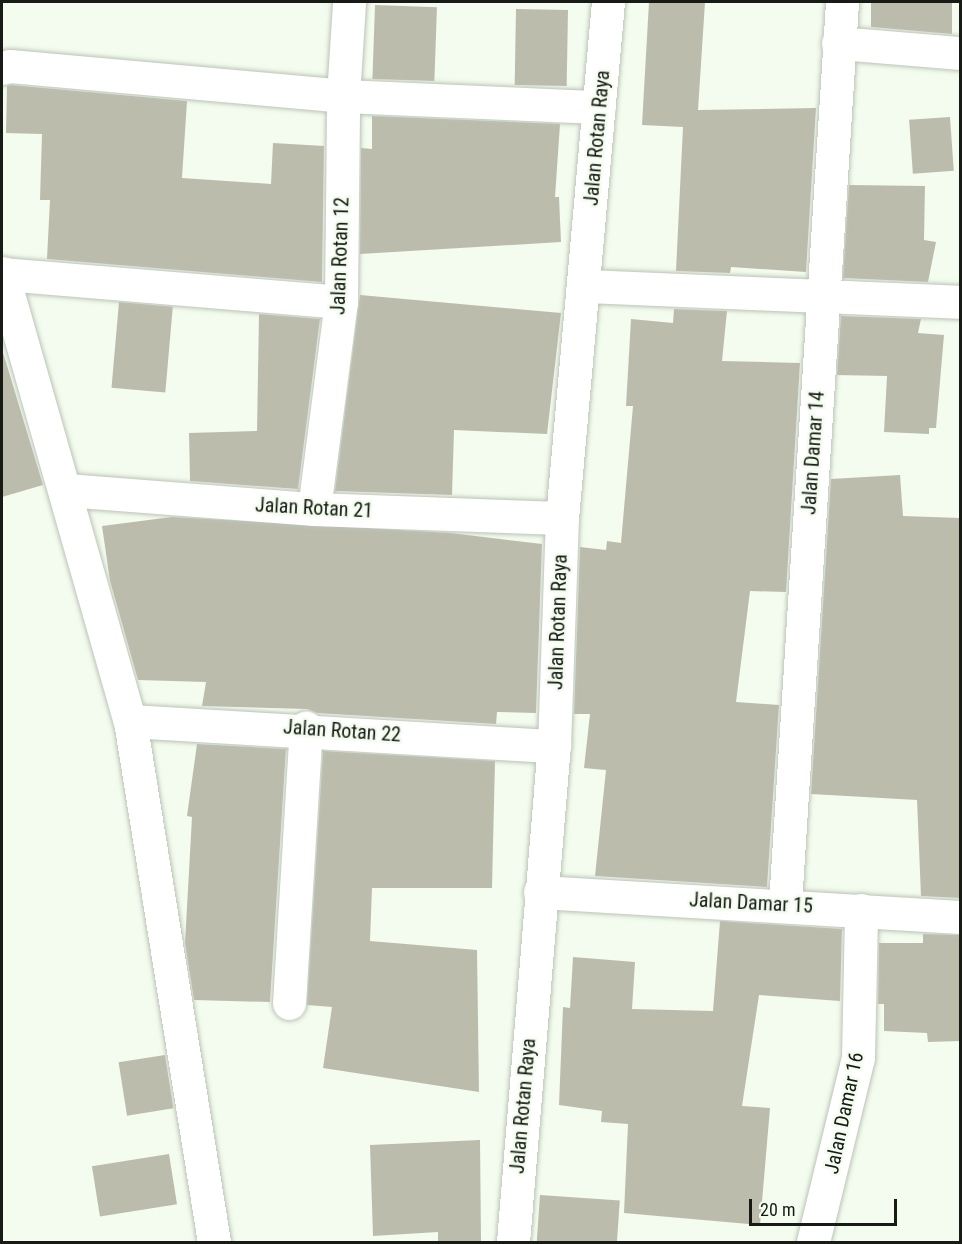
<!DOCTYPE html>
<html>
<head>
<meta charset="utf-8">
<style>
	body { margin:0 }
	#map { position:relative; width:962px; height:1244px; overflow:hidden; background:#f3fcee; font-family:"Roboto Condensed",sans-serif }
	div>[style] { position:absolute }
	.building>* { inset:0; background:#bcbcad; transform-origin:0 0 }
	.roads { filter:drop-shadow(0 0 2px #bbc4b7) drop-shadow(0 0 2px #bbc4b7) }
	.minor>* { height:33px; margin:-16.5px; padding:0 16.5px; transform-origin:16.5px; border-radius:16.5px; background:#fff }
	span { translate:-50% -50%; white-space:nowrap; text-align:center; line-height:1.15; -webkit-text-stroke:5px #f3fcee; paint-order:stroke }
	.street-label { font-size:20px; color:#171a15 }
	.frame { position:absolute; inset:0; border:3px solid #171a15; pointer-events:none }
	.scale { position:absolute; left:749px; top:1199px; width:148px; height:27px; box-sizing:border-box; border:3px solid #171a15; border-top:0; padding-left:8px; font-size:18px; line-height:21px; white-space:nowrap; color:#171a15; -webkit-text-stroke:4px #f3fcee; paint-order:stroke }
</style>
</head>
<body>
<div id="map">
	<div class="building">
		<div style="clip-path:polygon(649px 2px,705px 2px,698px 110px,816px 108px,806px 272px,731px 267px,730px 273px,676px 271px,683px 127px,642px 125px)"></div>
		<div style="clip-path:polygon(871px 2px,952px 2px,952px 34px,871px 27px)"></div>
		<div style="left:375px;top:5px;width:62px;height:74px;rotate:2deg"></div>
		<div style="left:516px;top:9px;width:52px;height:76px;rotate:1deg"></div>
		<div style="clip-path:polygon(11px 85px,187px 101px,182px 178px,271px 184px,273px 143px,324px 146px,322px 282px,47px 259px,50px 200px,40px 200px,42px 134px,6px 133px,7px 86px)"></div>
		<div style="clip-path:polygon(372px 116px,560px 124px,555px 197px,559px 197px,561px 242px,360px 254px,361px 148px,372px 149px)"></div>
		<div style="left:950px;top:117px;width:54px;height:41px;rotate:86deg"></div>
		<div style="clip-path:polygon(849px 185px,925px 186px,924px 240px,936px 242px,928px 282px,843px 278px)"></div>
		<div style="clip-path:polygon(360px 295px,561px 313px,547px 434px,454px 430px,452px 495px,335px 491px)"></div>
		<div style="left:119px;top:302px;width:54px;height:86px;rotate:5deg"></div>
		<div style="clip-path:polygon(674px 309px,727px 311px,722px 361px,800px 363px,786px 592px,750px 591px,736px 702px,779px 705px,767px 887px,595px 876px,606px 770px,584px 768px,590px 714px,574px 714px,580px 547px,606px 550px,607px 541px,621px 543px,633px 406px,626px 406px,631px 319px,673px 323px)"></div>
		<div style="clip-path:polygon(259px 314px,320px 319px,298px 489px,190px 481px,189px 433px,257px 431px)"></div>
		<div style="clip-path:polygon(841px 316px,921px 319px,918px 333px,944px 335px,936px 428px,929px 428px,929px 434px,884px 432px,887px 376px,837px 375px)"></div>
		<div style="clip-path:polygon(2px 349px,43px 485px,2px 497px)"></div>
		<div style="clip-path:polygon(900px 475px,903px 516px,960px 518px,960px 898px,921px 896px,917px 800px,811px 794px,831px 479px)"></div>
		<div style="clip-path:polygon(172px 517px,451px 533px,542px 544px,536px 713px,497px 712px,496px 724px,317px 713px,307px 709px,202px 706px,206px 682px,138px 680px,110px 581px,102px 526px)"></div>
		<div style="clip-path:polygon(197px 744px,286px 749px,270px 1002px,194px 1000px,185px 943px,192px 817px,187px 816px)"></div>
		<div style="clip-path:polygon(323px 751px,495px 761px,492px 888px,372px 888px,370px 941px,477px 950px,479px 1092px,323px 1068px,332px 1007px,307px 1005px)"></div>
		<div style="clip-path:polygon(720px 921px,842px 929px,840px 1001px,759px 995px,742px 1106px,770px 1108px,760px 1225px,624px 1213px,628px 1124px,601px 1122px,602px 1111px,559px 1105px,563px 1007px,570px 1008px,573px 957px,635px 962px,632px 1009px,713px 1011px)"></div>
		<div style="clip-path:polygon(923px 934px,960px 935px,960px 1041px,928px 1042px,927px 1033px,884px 1031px,884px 1004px,878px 1004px,879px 943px,923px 943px)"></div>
		<div style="left:165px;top:1055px;width:54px;height:47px;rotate:81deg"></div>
		<div style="clip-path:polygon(480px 1140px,481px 1241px,438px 1241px,438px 1232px,373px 1236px,370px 1145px)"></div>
		<div style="left:169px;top:1154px;width:51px;height:78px;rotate:81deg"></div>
		<div style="left:540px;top:1195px;width:80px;height:46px;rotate:4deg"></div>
	</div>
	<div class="roads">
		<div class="minor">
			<div style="left:838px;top:43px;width:122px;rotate:4.7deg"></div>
			<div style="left:2px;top:68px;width:8px;rotate:-14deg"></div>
			<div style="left:10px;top:66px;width:334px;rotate:5.1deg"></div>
			<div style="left:343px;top:96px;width:256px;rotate:2.5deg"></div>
			<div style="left:2px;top:273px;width:466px;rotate:74.1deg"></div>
			<div style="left:130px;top:721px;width:528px;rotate:80.84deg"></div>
			<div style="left:2px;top:274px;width:340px;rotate:4.7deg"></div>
			<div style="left:585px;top:286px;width:375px;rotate:2.4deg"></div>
			<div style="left:66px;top:490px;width:249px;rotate:4.4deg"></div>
			<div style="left:314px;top:509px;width:248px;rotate:2.1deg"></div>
			<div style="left:314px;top:509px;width:209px;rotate:-82.6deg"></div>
			<div style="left:341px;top:302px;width:206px;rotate:-89.4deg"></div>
			<div style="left:343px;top:96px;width:94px;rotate:-86.3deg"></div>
			<div style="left:130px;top:721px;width:425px;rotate:3.4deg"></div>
			<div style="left:540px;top:892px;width:421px;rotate:3.4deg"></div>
			<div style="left:785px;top:904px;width:904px;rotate:-86.38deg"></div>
			<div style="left:289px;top:1003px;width:276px;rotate:-86.5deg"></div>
			<div style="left:513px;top:1242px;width:498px;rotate:-85.3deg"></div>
			<div style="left:554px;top:746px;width:228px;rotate:-88deg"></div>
			<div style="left:562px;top:518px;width:518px;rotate:-84.91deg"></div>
			<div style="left:813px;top:1242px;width:189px;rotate:-76.3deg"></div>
			<div style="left:858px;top:1058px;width:148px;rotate:-88.8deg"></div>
		</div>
	</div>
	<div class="street-label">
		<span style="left:597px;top:138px;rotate:-85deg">Jalan Rotan Raya</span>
		<span style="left:340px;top:256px;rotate:-88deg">Jalan Rotan 12</span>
		<span style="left:813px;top:453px;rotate:-86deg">Jalan Damar 14</span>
		<span style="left:314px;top:508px;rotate:3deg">Jalan Rotan 21</span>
		<span style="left:558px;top:622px;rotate:-88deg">Jalan Rotan Raya</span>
		<span style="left:342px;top:731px;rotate:4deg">Jalan Rotan 22</span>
		<span style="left:751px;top:903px;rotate:3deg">Jalan Damar 15</span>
		<span style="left:523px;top:1106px;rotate:-85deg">Jalan Rotan Raya</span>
		<span style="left:844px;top:1113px;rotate:-78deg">Jalan Damar 16</span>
	</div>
	<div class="frame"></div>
	<div class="scale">20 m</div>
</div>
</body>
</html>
